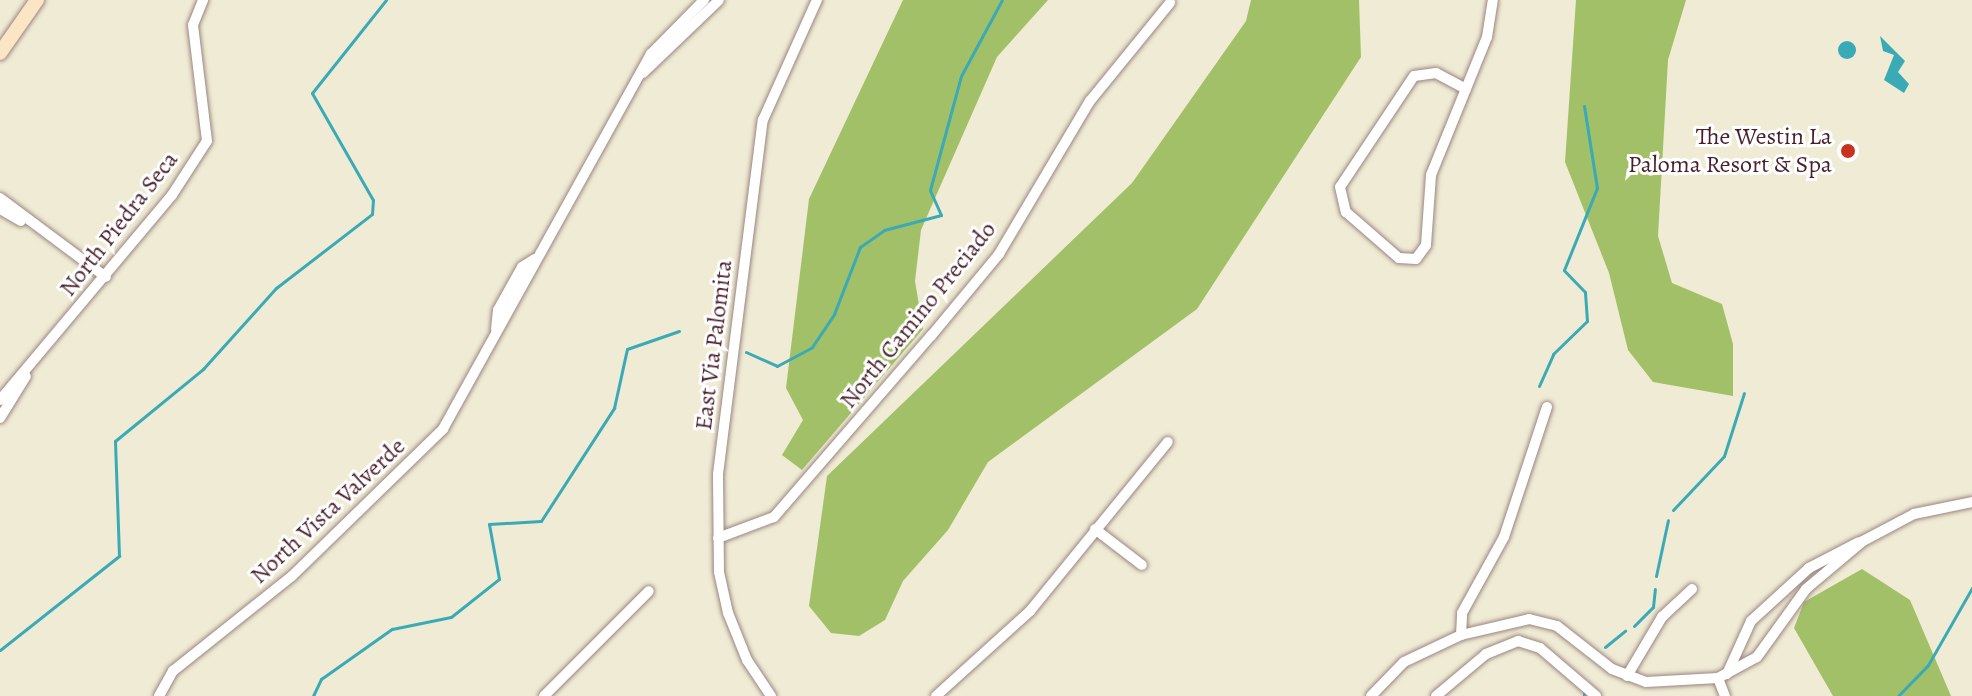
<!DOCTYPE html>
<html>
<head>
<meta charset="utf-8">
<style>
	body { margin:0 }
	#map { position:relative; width:1972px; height:696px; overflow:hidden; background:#efebd4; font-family:Alegreya,serif }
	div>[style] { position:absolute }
	.green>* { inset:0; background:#a2c067 }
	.water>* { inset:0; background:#3aaab6 }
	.round { border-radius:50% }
	.stream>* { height:3px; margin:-1.5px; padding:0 1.5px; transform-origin:1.5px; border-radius:1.5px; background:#3aaab6 }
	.roads { filter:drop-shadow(0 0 2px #9c8580) drop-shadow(0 0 2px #9c8580) }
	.minor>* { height:10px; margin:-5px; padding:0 5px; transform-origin:5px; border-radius:5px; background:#fff }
	.secondary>* { height:14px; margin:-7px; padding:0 7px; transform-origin:7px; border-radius:7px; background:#fce5c4 }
	.dots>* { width:22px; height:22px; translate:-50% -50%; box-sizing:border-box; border:4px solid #fff; border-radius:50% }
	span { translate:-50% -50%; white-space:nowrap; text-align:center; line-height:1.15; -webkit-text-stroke:6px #fff; paint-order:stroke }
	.poi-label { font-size:24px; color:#4a1f2b }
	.right { translate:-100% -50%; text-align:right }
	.street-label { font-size:24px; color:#4a1f2b }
</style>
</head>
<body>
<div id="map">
	<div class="green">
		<div style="clip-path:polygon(903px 0,1048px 0,997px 57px,921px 230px,915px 281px,923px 329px,802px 470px,782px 455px,803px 420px,786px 388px,809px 199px)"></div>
		<div style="clip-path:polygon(1251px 0,1359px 0,1361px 57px,1197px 309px,988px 462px,948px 530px,903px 581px,885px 620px,859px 636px,831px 633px,809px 606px,827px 476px,1132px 183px,1246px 21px)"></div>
		<div style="clip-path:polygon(1576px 0,1686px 0,1668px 60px,1658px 236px,1672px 283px,1722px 304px,1733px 344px,1733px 396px,1653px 382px,1628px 350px,1609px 273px,1565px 162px)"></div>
		<div style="clip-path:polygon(1862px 569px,1910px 600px,1951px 696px,1833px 696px,1794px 628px,1804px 602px)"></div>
	</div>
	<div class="water">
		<div style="clip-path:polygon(1880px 36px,1905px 61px,1898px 72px,1909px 84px,1904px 93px,1884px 80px,1894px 55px,1883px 51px)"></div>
		<div class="round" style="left:1838px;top:41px;width:18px;height:18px"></div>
	</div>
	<div class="stream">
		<div style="left:746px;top:352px;width:34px;rotate:24deg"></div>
		<div style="left:777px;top:366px;width:40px;rotate:-28deg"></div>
		<div style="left:812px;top:347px;width:40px;rotate:-56deg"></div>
		<div style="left:834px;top:314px;width:72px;rotate:-68.8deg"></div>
		<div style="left:860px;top:247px;width:29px;rotate:-35deg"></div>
		<div style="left:884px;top:230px;width:59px;rotate:-14.7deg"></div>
		<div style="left:941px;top:215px;width:27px;rotate:-114deg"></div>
		<div style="left:930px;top:190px;width:118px;rotate:-74.8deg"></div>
		<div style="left:961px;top:76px;width:86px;rotate:-61.7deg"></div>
		<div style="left:1539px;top:386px;width:35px;rotate:-66deg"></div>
		<div style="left:1553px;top:354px;width:47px;rotate:-44.1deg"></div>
		<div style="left:1587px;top:321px;width:29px;rotate:-94deg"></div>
		<div style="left:1585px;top:292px;width:30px;rotate:-134deg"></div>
		<div style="left:1564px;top:270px;width:88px;rotate:-68.1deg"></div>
		<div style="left:1597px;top:188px;width:83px;rotate:-99deg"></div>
		<div style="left:1673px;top:510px;width:74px;rotate:-46.6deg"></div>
		<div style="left:1724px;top:456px;width:66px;rotate:-72.4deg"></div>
		<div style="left:1656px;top:576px;width:57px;rotate:-77.9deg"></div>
		<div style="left:1634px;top:626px;width:27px;rotate:-45deg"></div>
		<div style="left:1653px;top:607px;width:18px;rotate:-84deg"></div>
		<div style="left:1605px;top:647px;width:26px;rotate:-39deg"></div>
		<div style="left:0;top:650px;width:152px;rotate:-38.3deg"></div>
		<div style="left:119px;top:556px;width:115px;rotate:-92deg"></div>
		<div style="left:115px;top:441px;width:114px;rotate:-39.3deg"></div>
		<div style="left:203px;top:369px;width:109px;rotate:-48deg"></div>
		<div style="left:276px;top:288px;width:121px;rotate:-37.6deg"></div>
		<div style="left:372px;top:214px;width:14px;rotate:-86deg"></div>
		<div style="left:373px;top:200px;width:123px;rotate:-119.7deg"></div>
		<div style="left:312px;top:93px;width:119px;rotate:-51.5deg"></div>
		<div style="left:313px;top:696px;width:19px;rotate:-65deg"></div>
		<div style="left:321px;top:679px;width:87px;rotate:-35.2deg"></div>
		<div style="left:392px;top:629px;width:60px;rotate:-11.5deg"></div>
		<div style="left:451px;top:617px;width:61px;rotate:-38.4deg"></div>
		<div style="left:499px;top:579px;width:56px;rotate:-100.3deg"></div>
		<div style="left:489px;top:524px;width:52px;rotate:-3.3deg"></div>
		<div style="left:541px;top:521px;width:135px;rotate:-57.1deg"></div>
		<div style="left:614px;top:408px;width:60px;rotate:-77.6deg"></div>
		<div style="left:627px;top:349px;width:55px;rotate:-19.1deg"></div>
		<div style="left:1584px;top:696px;width:3px;rotate:-90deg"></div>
		<div style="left:1898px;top:696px;width:43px;rotate:-45.9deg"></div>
		<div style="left:1928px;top:665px;width:89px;rotate:-60.3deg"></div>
	</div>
	<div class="roads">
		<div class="minor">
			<div style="left:643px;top:73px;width:105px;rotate:-43.8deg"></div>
			<div style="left:1466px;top:89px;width:34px;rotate:-152deg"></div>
			<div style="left:1436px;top:73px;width:22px;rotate:172deg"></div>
			<div style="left:1414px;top:76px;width:133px;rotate:123.7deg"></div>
			<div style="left:1340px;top:187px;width:26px;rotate:77deg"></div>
			<div style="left:1346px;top:212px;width:70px;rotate:41deg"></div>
			<div style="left:1399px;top:258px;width:17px;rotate:3deg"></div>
			<div style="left:1416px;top:259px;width:17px;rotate:-54deg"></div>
			<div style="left:1426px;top:245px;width:70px;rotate:-85.9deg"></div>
			<div style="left:1431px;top:175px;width:149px;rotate:-67.9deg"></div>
			<div style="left:1487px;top:37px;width:37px;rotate:-81deg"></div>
			<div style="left:0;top:198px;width:132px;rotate:36.7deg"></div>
			<div style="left:0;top:209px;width:24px;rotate:30deg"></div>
			<div style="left:496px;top:329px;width:19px;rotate:-84deg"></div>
			<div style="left:498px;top:310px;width:49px;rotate:-60.8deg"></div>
			<div style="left:522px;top:267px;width:15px;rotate:-32deg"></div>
			<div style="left:0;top:400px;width:268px;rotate:-50deg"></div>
			<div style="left:172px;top:195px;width:64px;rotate:-57.1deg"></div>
			<div style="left:207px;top:141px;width:117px;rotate:-96.9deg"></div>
			<div style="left:193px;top:25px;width:27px;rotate:-68deg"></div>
			<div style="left:0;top:418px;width:49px;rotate:-58.2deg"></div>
			<div style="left:1095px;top:529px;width:59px;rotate:37.5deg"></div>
			<div style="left:718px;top:538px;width:60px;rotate:-20.6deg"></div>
			<div style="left:774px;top:517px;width:240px;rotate:-49.1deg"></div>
			<div style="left:931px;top:336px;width:107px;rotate:-50.3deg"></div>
			<div style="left:999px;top:254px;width:178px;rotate:-59.3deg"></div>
			<div style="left:1090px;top:101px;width:127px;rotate:-50.8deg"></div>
			<div style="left:1461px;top:635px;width:22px;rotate:-87deg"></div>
			<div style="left:1462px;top:613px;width:87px;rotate:-61.1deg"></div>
			<div style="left:1504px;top:537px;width:137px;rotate:-71.7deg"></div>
			<div style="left:1727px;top:674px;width:58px;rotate:-65.6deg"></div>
			<div style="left:1751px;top:621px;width:79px;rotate:-42.4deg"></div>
			<div style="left:1809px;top:568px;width:56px;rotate:-27.5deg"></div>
			<div style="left:1627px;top:676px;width:69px;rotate:-59.3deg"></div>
			<div style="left:1662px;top:617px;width:41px;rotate:-43deg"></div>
			<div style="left:1718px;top:678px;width:19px;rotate:69deg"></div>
			<div style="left:159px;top:696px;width:29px;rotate:-61deg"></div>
			<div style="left:173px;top:671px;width:152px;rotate:-38.6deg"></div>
			<div style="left:292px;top:576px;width:211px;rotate:-44.2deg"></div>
			<div style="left:443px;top:429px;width:429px;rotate:-61deg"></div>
			<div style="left:651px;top:54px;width:76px;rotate:-45.5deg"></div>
			<div style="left:544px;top:696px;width:148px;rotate:-45deg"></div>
			<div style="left:771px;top:696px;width:43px;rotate:-123.7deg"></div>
			<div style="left:747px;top:660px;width:51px;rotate:-112deg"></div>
			<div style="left:728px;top:613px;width:42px;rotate:-102.4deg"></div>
			<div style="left:719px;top:572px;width:98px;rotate:-90.6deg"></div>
			<div style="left:718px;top:474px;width:357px;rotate:-82.8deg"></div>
			<div style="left:763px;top:120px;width:132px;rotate:-65.8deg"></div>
			<div style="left:936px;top:696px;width:127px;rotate:-42.1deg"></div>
			<div style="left:1030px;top:611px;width:218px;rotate:-50.8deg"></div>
			<div style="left:1371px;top:696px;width:47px;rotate:-45.9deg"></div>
			<div style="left:1404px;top:662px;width:63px;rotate:-25.3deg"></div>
			<div style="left:1461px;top:635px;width:70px;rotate:-13.2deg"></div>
			<div style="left:1529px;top:619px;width:29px;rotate:14deg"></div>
			<div style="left:1557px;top:626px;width:70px;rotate:38deg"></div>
			<div style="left:1612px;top:669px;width:36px;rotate:21deg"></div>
			<div style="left:1646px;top:682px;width:72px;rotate:-3.2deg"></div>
			<div style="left:1718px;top:678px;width:44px;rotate:-28.3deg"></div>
			<div style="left:1757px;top:657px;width:84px;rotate:-54.2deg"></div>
			<div style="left:1806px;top:589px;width:75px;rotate:-40.1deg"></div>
			<div style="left:1863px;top:541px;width:58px;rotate:-27.9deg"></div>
			<div style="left:1914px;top:514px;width:59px;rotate:-11.7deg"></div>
			<div style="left:1436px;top:696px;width:65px;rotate:-40deg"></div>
			<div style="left:1486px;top:654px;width:35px;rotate:-22deg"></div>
			<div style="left:1518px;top:641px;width:23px;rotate:18deg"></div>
			<div style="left:1540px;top:648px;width:74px;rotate:40.6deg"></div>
		</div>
		<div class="secondary">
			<div style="left:0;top:53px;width:65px;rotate:-55.1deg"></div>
		</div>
	</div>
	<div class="dots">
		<div style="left:1848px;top:151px;background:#c8321e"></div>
	</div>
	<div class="poi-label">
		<span class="right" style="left:1832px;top:151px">The Westin La<br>Paloma Resort &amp; Spa</span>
	</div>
	<div class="street-label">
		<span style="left:119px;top:224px;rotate:-52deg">North Piedra Seca</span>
		<span style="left:918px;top:315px;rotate:-51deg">North Camino Preciado</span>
		<span style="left:714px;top:345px;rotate:-83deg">East Via Palomita</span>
		<span style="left:328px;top:511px;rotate:-43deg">North Vista Valverde</span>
	</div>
</div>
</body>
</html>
